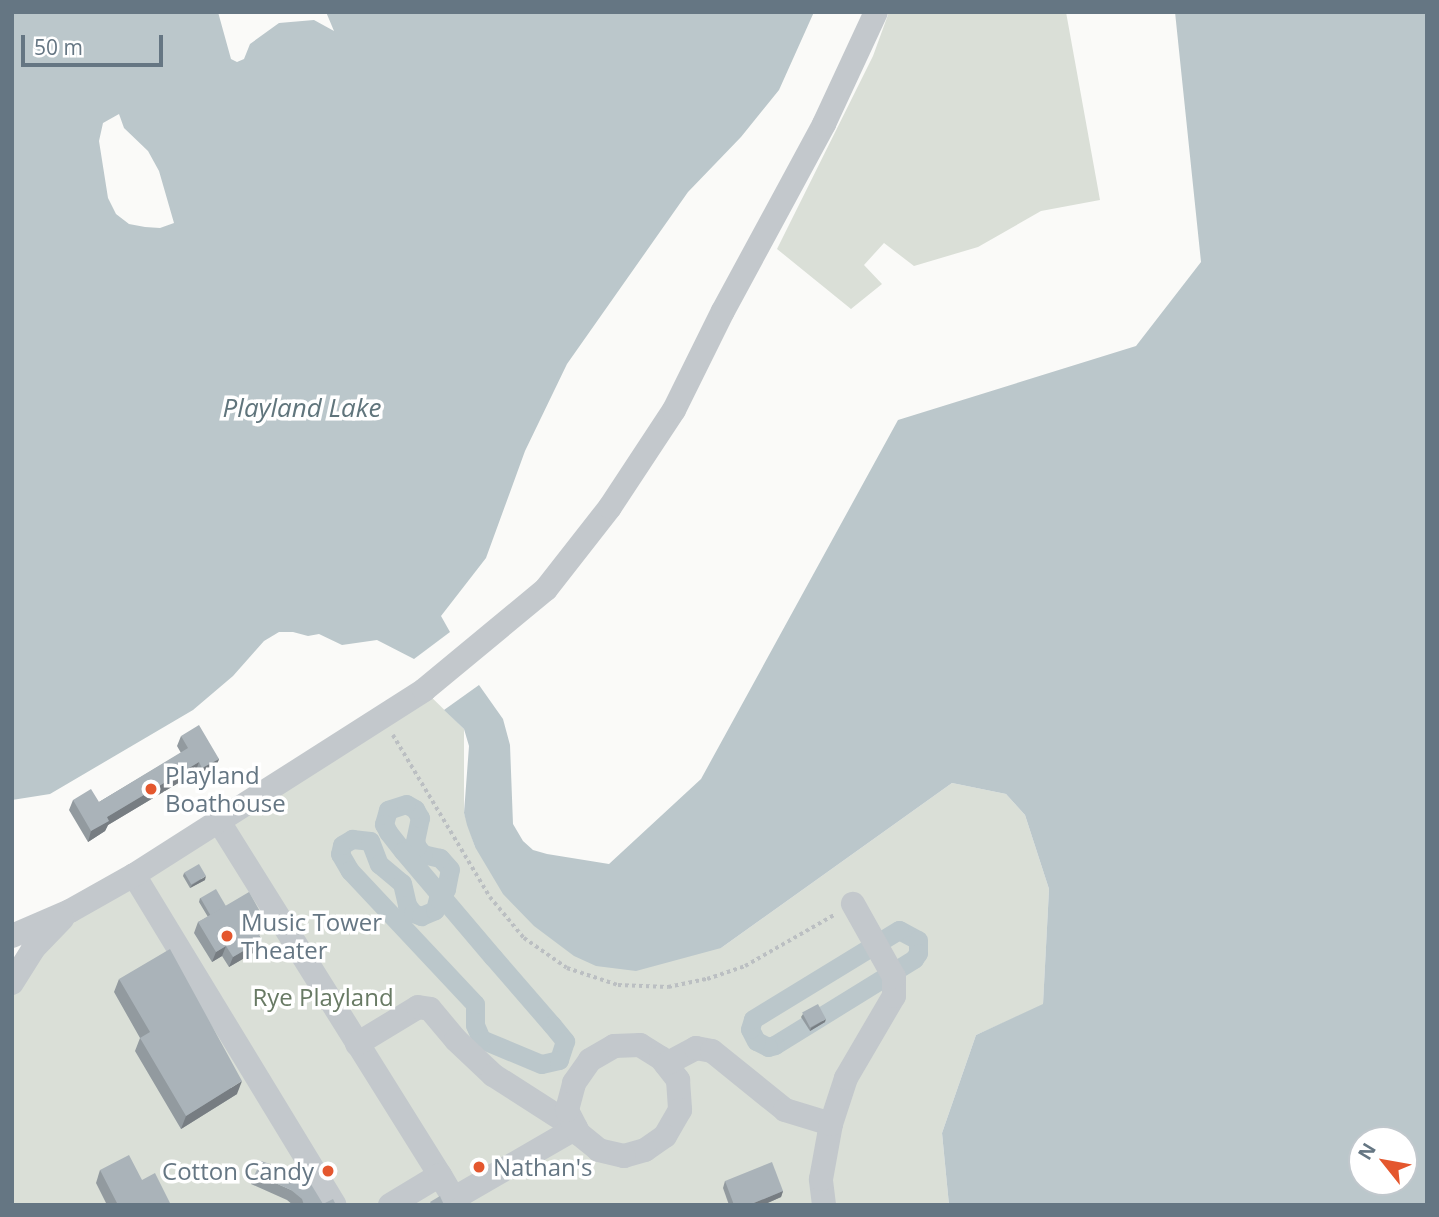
<!DOCTYPE html>
<html>
<head>
<meta charset="utf-8">
<style>
	body { margin:0 }
	#map { position:relative; width:1439px; height:1217px; overflow:hidden; background:#fafaf8; font-family:"Open Sans",sans-serif }
	div>[style] { position:absolute }
	.green>* { inset:0; background:#dadfd7 }
	.water>* { inset:0; background:#bbc7cb }
	.canal>* { height:19px; margin:-9.5px; padding:0 9.5px; transform-origin:9.5px; border-radius:9.5px; background:#bbc7cb }
	.path>* { height:3.5px; margin-top:-1.75px; transform-origin:0; background:repeating-linear-gradient(90deg,#bbbfc2 0 3.5px,transparent 0 7px) }
	.minor>* { height:24px; margin:-12px; padding:0 12px; transform-origin:12px; border-radius:12px; background:#c3c8cc }
	.wall>* { inset:0; background:#929a9f }
	.shaded-wall>* { inset:0; background:#777d82 }
	.building>* { inset:0; background:#aab3b9; transform-origin:0 0 }
	.dots>* { width:19px; height:19px; translate:-50% -50%; box-sizing:border-box; border:4px solid #fff; border-radius:50% }
	span { translate:-50% -50%; white-space:nowrap; text-align:center; line-height:1.15; -webkit-text-stroke:7px #fff; paint-order:stroke }
	.poi-label { font-size:24px; color:#657683 }
	.left { translate:0 -50%; text-align:left }
	.right { translate:-100% -50%; text-align:right }
	.park-label { font-size:24px; color:#687a64 }
	.water-label { font-size:26px; color:#60757c; font-style:italic }
	.frame { position:absolute; inset:0; border:14px solid #657683; pointer-events:none }
	.north { position:absolute; left:1348px; top:1126px; width:70px; height:70px; box-sizing:border-box; background:#fff; border:2px solid #c1c8cd; border-radius:50%; rotate:301deg; font-size:19px; font-weight:700; line-height:28px; text-align:center; color:#657683 }
	.north::after { content:''; display:block; margin:auto; width:24px; height:32px; background:#e4572e; clip-path:polygon(50% 0,100% 100%,50% 72%,0 100%) }
	.scale { position:absolute; left:21px; top:35px; width:142px; height:32px; box-sizing:border-box; border:4px solid #657683; border-top:0; padding-left:9px; font-size:21px; line-height:24px; white-space:nowrap; color:#657683; -webkit-text-stroke:5px #fff; paint-order:stroke }
</style>
</head>
<body>
<div id="map">
	<div class="green">
		<div style="clip-path:polygon(889px 12px,1066px 12px,1100px 200px,1041px 211px,978px 247px,914px 266px,884px 243px,864px 265px,882px 284px,851px 309px,777px 249px,873px 56px)"></div>
		<div style="clip-path:polygon(424px 690px,464px 729px,464px 813px,475px 847px,721px 948px,952px 783px,1006px 794px,1025px 815px,1049px 889px,1043px 1005px,976px 1035px,942px 1133px,949px 1205px,12px 1205px,12px 983px,33px 949px)"></div>
	</div>
	<div class="water">
		<div style="clip-path:polygon(evenodd,12px 12px,218px 12px,231px 59px,237px 62px,244px 59px,250px 44px,279px 23px,314px 20px,334px 31px,326px 12px,814px 12px,779px 90px,741px 137px,688px 192px,567px 364px,525px 451px,486px 558px,441px 616px,450px 632px,414px 659px,377px 640px,342px 645px,319px 634px,308px 636px,293px 632px,279px 632px,264px 641px,233px 676px,193px 710px,50px 794px,12px 800px,12px 12px,119px 114px,124px 128px,148px 151px,159px 171px,174px 223px,160px 228px,145px 227px,129px 224px,116px 214px,108px 198px,99px 141px,103px 123px,119px 114px)"></div>
		<div style="clip-path:polygon(evenodd,1175px 12px,1427px 12px,1427px 1205px,949px 1205px,942px 1133px,976px 1035px,1043px 1004px,1049px 889px,1025px 815px,1006px 794px,952px 783px,721px 948px,636px 971px,596px 966px,574px 956px,534px 926px,503px 894px,475px 847px,467px 825px,464px 813px,469px 746px,464px 729px,444px 710px,479px 685px,503px 719px,510px 745px,513px 824px,523px 841px,533px 850px,547px 854px,609px 864px,701px 779px,898px 420px,1136px 346px,1201px 262px,1175px 12px,1362px 1140px,1404px 1140px,1404px 1182px,1362px 1182px,1362px 1140px)"></div>
	</div>
	<div class="canal">
		<div style="left:350px;top:871px;width:20px;rotate:-120deg"></div>
		<div style="left:340px;top:854px;width:9px;rotate:-77deg"></div>
		<div style="left:342px;top:845px;width:12px;rotate:-31deg"></div>
		<div style="left:352px;top:839px;width:18px;rotate:6deg"></div>
		<div style="left:370px;top:841px;width:25px;rotate:69deg"></div>
		<div style="left:379px;top:864px;width:30px;rotate:40deg"></div>
		<div style="left:402px;top:883px;width:23px;rotate:77deg"></div>
		<div style="left:407px;top:905px;width:10px;rotate:53deg"></div>
		<div style="left:413px;top:913px;width:9px;rotate:21deg"></div>
		<div style="left:421px;top:916px;width:15px;rotate:-23deg"></div>
		<div style="left:435px;top:910px;width:12px;rotate:-76deg"></div>
		<div style="left:438px;top:898px;width:12px;rotate:-48deg"></div>
		<div style="left:446px;top:889px;width:20px;rotate:-79deg"></div>
		<div style="left:450px;top:869px;width:15px;rotate:-132deg"></div>
		<div style="left:440px;top:858px;width:17px;rotate:-167deg"></div>
		<div style="left:423px;top:854px;width:9px;rotate:-131deg"></div>
		<div style="left:417px;top:847px;width:6px;rotate:-108deg"></div>
		<div style="left:415px;top:841px;width:24px;rotate:-78deg"></div>
		<div style="left:420px;top:818px;width:10px;rotate:-119deg"></div>
		<div style="left:415px;top:809px;width:10px;rotate:-151deg"></div>
		<div style="left:406px;top:804px;width:19px;rotate:162deg"></div>
		<div style="left:388px;top:810px;width:15px;rotate:106deg"></div>
		<div style="left:384px;top:824px;width:9px;rotate:63deg"></div>
		<div style="left:388px;top:832px;width:24px;rotate:52deg"></div>
		<div style="left:403px;top:851px;width:139px;rotate:49.7deg"></div>
		<div style="left:493px;top:957px;width:90px;rotate:49.1deg"></div>
		<div style="left:552px;top:1025px;width:21px;rotate:51deg"></div>
		<div style="left:565px;top:1041px;width:20px;rotate:108deg"></div>
		<div style="left:559px;top:1060px;width:18px;rotate:167deg"></div>
		<div style="left:541px;top:1064px;width:65px;rotate:-157.4deg"></div>
		<div style="left:481px;top:1039px;width:15px;rotate:-113deg"></div>
		<div style="left:475px;top:1025px;width:21px;rotate:-90deg"></div>
		<div style="left:475px;top:1004px;width:183px;rotate:-133.2deg"></div>
		<div style="left:899px;top:930px;width:21px;rotate:28deg"></div>
		<div style="left:918px;top:940px;width:13px;rotate:90deg"></div>
		<div style="left:918px;top:953px;width:7px;rotate:124deg"></div>
		<div style="left:914px;top:959px;width:163px;rotate:148.3deg"></div>
		<div style="left:775px;top:1045px;width:7px;rotate:164deg"></div>
		<div style="left:768px;top:1047px;width:13px;rotate:-153deg"></div>
		<div style="left:756px;top:1041px;width:13px;rotate:-117deg"></div>
		<div style="left:750px;top:1029px;width:10px;rotate:-73deg"></div>
		<div style="left:753px;top:1019px;width:171px;rotate:-31.4deg"></div>
	</div>
	<div class="path">
		<div style="left:393px;top:735px;width:189px;rotate:59.1deg"></div>
		<div style="left:490px;top:897px;width:53px;rotate:50.3deg"></div>
		<div style="left:524px;top:938px;width:52px;rotate:34.9deg"></div>
		<div style="left:567px;top:968px;width:54px;rotate:18.4deg"></div>
		<div style="left:618px;top:985px;width:50px;rotate:2.3deg"></div>
		<div style="left:668px;top:987px;width:40px;rotate:-12deg"></div>
		<div style="left:707px;top:979px;width:40px;rotate:-18.9deg"></div>
		<div style="left:745px;top:966px;width:103px;rotate:-29.8deg"></div>
	</div>
	<div class="minor">
		<div style="left:218px;top:820px;width:419px;rotate:58deg"></div>
		<div style="left:134px;top:875px;width:386px;rotate:58.7deg"></div>
		<div style="left:12px;top:936px;width:63px;rotate:-23.3deg"></div>
		<div style="left:70px;top:911px;width:73px;rotate:-29.4deg"></div>
		<div style="left:134px;top:875px;width:344px;rotate:-32.5deg"></div>
		<div style="left:424px;top:690px;width:158px;rotate:-39.6deg"></div>
		<div style="left:546px;top:589px;width:104px;rotate:-52deg"></div>
		<div style="left:610px;top:507px;width:116px;rotate:-56.6deg"></div>
		<div style="left:674px;top:410px;width:110px;rotate:-63.7deg"></div>
		<div style="left:723px;top:311px;width:213px;rotate:-61.6deg"></div>
		<div style="left:824px;top:124px;width:123px;rotate:-65.1deg"></div>
		<div style="left:12px;top:983px;width:40px;rotate:-58deg"></div>
		<div style="left:33px;top:949px;width:42px;rotate:-46deg"></div>
		<div style="left:357px;top:1044px;width:71px;rotate:-31.2deg"></div>
		<div style="left:418px;top:1007px;width:12px;rotate:9deg"></div>
		<div style="left:430px;top:1009px;width:40px;rotate:50deg"></div>
		<div style="left:456px;top:1040px;width:51px;rotate:43.4deg"></div>
		<div style="left:493px;top:1075px;width:98px;rotate:32.6deg"></div>
		<div style="left:576px;top:1128px;width:142px;rotate:150deg"></div>
		<div style="left:640px;top:1045px;width:25px;rotate:32deg"></div>
		<div style="left:661px;top:1058px;width:28px;rotate:52deg"></div>
		<div style="left:678px;top:1080px;width:30px;rotate:86deg"></div>
		<div style="left:680px;top:1110px;width:30px;rotate:120deg"></div>
		<div style="left:665px;top:1136px;width:24px;rotate:145deg"></div>
		<div style="left:645px;top:1150px;width:22px;rotate:164deg"></div>
		<div style="left:624px;top:1156px;width:26px;rotate:-167deg"></div>
		<div style="left:599px;top:1150px;width:26px;rotate:-141deg"></div>
		<div style="left:579px;top:1134px;width:27px;rotate:-117deg"></div>
		<div style="left:567px;top:1110px;width:28px;rotate:-75deg"></div>
		<div style="left:574px;top:1083px;width:28px;rotate:-55deg"></div>
		<div style="left:590px;top:1060px;width:28px;rotate:-30deg"></div>
		<div style="left:614px;top:1046px;width:26px;rotate:-2deg"></div>
		<div style="left:666px;top:1064px;width:34px;rotate:-28deg"></div>
		<div style="left:696px;top:1048px;width:16px;rotate:11deg"></div>
		<div style="left:712px;top:1051px;width:94px;rotate:38.9deg"></div>
		<div style="left:785px;top:1110px;width:48px;rotate:16.9deg"></div>
		<div style="left:390px;top:1205px;width:58px;rotate:-31deg"></div>
		<div style="left:440px;top:1175px;width:16px;rotate:60deg"></div>
		<div style="left:824px;top:1205px;width:26px;rotate:-97deg"></div>
		<div style="left:821px;top:1179px;width:56px;rotate:-79.7deg"></div>
		<div style="left:831px;top:1124px;width:48px;rotate:-71.9deg"></div>
		<div style="left:846px;top:1078px;width:95px;rotate:-59.7deg"></div>
		<div style="left:894px;top:996px;width:19px;rotate:-90deg"></div>
		<div style="left:894px;top:977px;width:84px;rotate:-119.3deg"></div>
	</div>
	<div class="wall">
		<div style="clip-path:polygon(181px 736px,219px 759px,215px 769px,199px 779px,195px 773px,108px 825px,105px 831px,88px 842px,69px 810px,73px 800px,99px 802px,181px 753px,177px 746px)"></div>
		<div style="clip-path:polygon(184px 873px,205px 880px,190px 888px,183px 876px)"></div>
		<div style="clip-path:polygon(200px 898px,226px 906px,263px 932px,259px 935px,262px 940px,258px 950px,229px 967px,222px 956px,212px 962px,194px 933px,198px 922px,208px 917px,199px 902px)"></div>
		<div style="clip-path:polygon(119px 979px,237px 1094px,181px 1129px,135px 1051px,140px 1038px,114px 992px)"></div>
		<div style="clip-path:polygon(803px 1014px,825px 1022px,810px 1031px,801px 1017px)"></div>
		<div style="clip-path:polygon(100px 1170px,142px 1180px,171px 1205px,107px 1205px,96px 1183px)"></div>
		<div style="clip-path:polygon(255px 1174px,323px 1204px,336px 1205px,293px 1205px,287px 1200px,251px 1184px)"></div>
		<div style="clip-path:polygon(725px 1181px,783px 1191px,781px 1197px,763px 1205px,729px 1205px,723px 1188px)"></div>
	</div>
	<div class="shaded-wall">
		<div style="clip-path:polygon(219px 759px,215px 769px,199px 779px,202px 768px)"></div>
		<div style="clip-path:polygon(199px 762px,195px 773px,108px 825px,105px 831px,88px 842px,91px 831px,107px 817px)"></div>
		<div style="clip-path:polygon(206px 876px,205px 880px,190px 888px,192px 885px)"></div>
		<div style="clip-path:polygon(266px 922px,263px 932px,252px 939px,255px 929px)"></div>
		<div style="clip-path:polygon(262px 940px,258px 950px,229px 967px,233px 957px)"></div>
		<div style="clip-path:polygon(226px 946px,222px 956px,212px 962px,216px 952px)"></div>
		<div style="clip-path:polygon(826px 1019px,825px 1022px,810px 1031px,811px 1028px)"></div>
		<div style="clip-path:polygon(242px 1081px,237px 1094px,181px 1129px,186px 1116px)"></div>
		<div style="clip-path:polygon(783px 1191px,781px 1197px,763px 1205px,749px 1205px)"></div>
	</div>
	<div class="building">
		<div style="clip-path:polygon(199px 725px,219px 759px,202px 768px,199px 762px,107px 817px,109px 821px,91px 831px,73px 800px,91px 789px,99px 802px,188px 748px,181px 736px)"></div>
		<div style="left:199px;top:864px;width:14px;height:17px;rotate:60deg"></div>
		<div style="left:216px;top:889px;width:20px;height:18px;rotate:60deg"></div>
		<div style="clip-path:polygon(249px 892px,266px 922px,255px 929px,262px 940px,233px 957px,226px 946px,216px 952px,198px 922px)"></div>
		<div style="clip-path:polygon(170px 949px,242px 1081px,186px 1116px,140px 1038px,150px 1032px,119px 979px)"></div>
		<div style="left:818px;top:1004px;width:17px;height:18px;rotate:62deg"></div>
		<div style="clip-path:polygon(129px 1155px,142px 1180px,155px 1173px,171px 1205px,118px 1205px,100px 1170px)"></div>
		<div style="clip-path:polygon(261px 1161px,306px 1176px,323px 1204px,333px 1199px,336px 1205px,304px 1205px,302px 1199px,291px 1190px,255px 1174px)"></div>
		<div style="clip-path:polygon(772px 1162px,783px 1191px,749px 1205px,734px 1205px,725px 1181px)"></div>
		<div style="clip-path:polygon(440px 1196px,444px 1205px,432px 1205px,430px 1202px)"></div>
	</div>
	<div class="dots">
		<div style="left:151px;top:789px;background:#e4572e"></div>
		<div style="left:227px;top:936px;background:#e4572e"></div>
		<div style="left:479px;top:1167px;background:#e4572e"></div>
		<div style="left:328px;top:1171px;background:#e4572e"></div>
	</div>
	<div class="poi-label">
		<span class="left" style="left:165px;top:789px">Playland<br>Boathouse</span>
		<span class="left" style="left:241px;top:936px">Music Tower<br>Theater</span>
		<span class="left" style="left:493px;top:1167px">Nathan's</span>
		<span class="right" style="left:314px;top:1171px">Cotton Candy</span>
	</div>
	<div class="park-label">
		<span style="left:323px;top:997px">Rye Playland</span>
	</div>
	<div class="water-label">
		<span style="left:302px;top:408px">Playland Lake</span>
	</div>
	<div class="frame"></div>
	<div class="north">N</div>
	<div class="scale">50 m</div>
</div>
</body>
</html>
